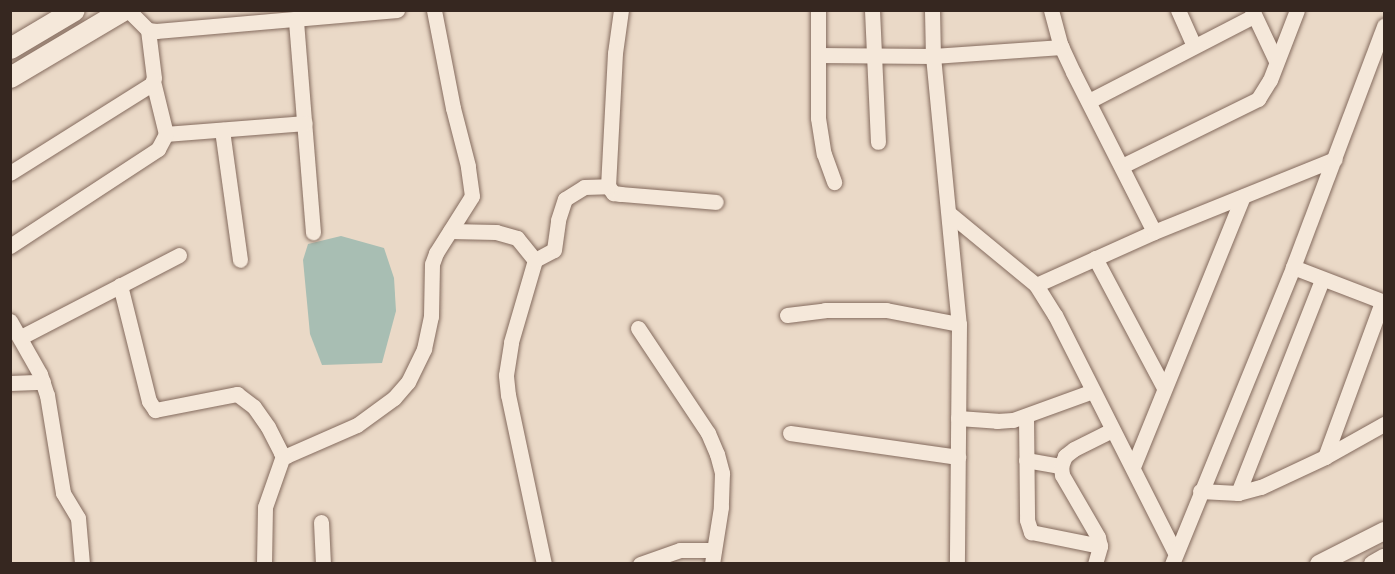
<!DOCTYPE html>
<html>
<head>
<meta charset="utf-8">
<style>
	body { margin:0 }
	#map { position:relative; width:1395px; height:574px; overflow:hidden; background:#ead9c7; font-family:Literata,serif }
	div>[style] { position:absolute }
	.water>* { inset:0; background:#a8beb3 }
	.roads { filter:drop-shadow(0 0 2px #846b5e) drop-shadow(0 0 2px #846b5e) }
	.minor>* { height:15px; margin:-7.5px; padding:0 7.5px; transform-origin:7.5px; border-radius:7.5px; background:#f5e8da }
	.tertiary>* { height:18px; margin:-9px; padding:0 9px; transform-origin:9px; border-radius:9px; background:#f5e8da }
	.secondary>* { height:21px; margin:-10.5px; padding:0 10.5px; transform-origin:10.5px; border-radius:10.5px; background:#f5e8da }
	span { translate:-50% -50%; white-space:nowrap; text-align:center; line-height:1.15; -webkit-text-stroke:4.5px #f2e5d6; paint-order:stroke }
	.frame { position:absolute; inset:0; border:12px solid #362720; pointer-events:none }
</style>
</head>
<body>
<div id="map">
	<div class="water">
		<div style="clip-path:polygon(341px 236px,384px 248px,394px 278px,396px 311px,382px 363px,322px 365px,310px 334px,303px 260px,308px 244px)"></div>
	</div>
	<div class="roads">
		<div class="minor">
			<div style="left:128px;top:10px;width:28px;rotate:45deg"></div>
			<div style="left:148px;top:30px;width:8px;rotate:7deg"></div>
			<div style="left:156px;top:31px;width:242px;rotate:-5deg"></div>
			<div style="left:621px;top:10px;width:43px;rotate:97.9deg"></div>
			<div style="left:615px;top:53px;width:133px;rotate:93deg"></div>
			<div style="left:608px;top:186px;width:9px;rotate:54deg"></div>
			<div style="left:613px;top:193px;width:8px;rotate:7deg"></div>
			<div style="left:621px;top:194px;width:95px;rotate:4.8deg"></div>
			<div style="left:818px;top:10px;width:108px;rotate:90deg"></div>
			<div style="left:818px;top:118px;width:36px;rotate:81deg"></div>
			<div style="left:824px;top:154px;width:30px;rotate:70deg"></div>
			<div style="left:872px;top:10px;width:132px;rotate:87.4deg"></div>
			<div style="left:932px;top:10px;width:46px;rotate:88.8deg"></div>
			<div style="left:933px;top:56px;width:269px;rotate:84.5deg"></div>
			<div style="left:959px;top:324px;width:240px;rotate:90.5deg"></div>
			<div style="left:1051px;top:10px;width:35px;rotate:75deg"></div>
			<div style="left:1060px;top:44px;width:31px;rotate:65deg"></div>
			<div style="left:1073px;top:72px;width:179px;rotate:63.1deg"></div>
			<div style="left:1178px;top:10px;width:39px;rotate:66deg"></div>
			<div style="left:1252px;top:10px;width:56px;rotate:64.8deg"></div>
			<div style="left:296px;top:21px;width:212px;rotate:85.4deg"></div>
			<div style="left:818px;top:55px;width:115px;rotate:0.5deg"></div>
			<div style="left:933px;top:56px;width:129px;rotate:-4deg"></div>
			<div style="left:1089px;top:101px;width:186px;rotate:-27.3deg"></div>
			<div style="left:222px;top:130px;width:131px;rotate:82.1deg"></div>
			<div style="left:166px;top:134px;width:139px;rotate:-4.5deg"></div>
			<div style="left:1122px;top:166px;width:152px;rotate:-26.2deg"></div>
			<div style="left:1258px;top:99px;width:22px;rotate:-58deg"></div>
			<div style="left:1270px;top:80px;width:75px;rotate:-68.9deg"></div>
			<div style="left:10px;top:173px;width:168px;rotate:-32.1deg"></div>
			<div style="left:152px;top:84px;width:6px;rotate:-72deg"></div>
			<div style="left:154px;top:78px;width:48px;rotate:-97.1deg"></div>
			<div style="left:950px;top:214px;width:112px;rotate:39.5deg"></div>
			<div style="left:1036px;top:285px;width:36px;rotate:58deg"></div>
			<div style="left:1055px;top:315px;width:264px;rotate:63.2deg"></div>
			<div style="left:450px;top:231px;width:46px;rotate:1.2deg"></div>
			<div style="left:496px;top:232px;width:22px;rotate:16deg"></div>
			<div style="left:517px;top:238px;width:28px;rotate:51deg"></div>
			<div style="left:10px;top:246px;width:177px;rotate:-33.2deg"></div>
			<div style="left:158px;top:149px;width:17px;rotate:-62deg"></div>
			<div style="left:166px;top:134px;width:55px;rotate:-103.8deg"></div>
			<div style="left:1095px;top:258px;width:147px;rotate:62deg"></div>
			<div style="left:1293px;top:267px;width:97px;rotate:21deg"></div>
			<div style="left:120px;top:285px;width:120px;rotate:76deg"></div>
			<div style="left:149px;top:401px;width:11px;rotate:56deg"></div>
			<div style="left:155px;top:410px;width:84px;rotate:-11deg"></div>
			<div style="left:237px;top:394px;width:21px;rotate:37deg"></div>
			<div style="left:254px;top:407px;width:24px;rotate:55deg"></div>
			<div style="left:268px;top:427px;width:29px;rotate:63deg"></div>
			<div style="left:281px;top:453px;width:6px;rotate:31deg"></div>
			<div style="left:286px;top:456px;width:77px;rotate:-23.6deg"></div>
			<div style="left:357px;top:425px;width:46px;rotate:-36.1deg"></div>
			<div style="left:394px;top:398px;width:21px;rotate:-49deg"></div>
			<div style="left:408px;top:382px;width:37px;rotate:-64deg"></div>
			<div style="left:424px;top:349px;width:34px;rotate:-78deg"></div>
			<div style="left:431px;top:316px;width:52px;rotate:-88.9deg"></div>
			<div style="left:432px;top:264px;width:12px;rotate:-70deg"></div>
			<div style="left:436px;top:253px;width:67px;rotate:-57.7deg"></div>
			<div style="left:472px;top:196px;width:30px;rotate:-98deg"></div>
			<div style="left:468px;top:166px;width:60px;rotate:-104.5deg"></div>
			<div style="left:453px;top:108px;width:100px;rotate:-101deg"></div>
			<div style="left:1036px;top:285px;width:129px;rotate:-24.2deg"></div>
			<div style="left:1154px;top:232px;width:195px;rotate:-22deg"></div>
			<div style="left:787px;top:315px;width:38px;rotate:-7deg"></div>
			<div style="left:825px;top:310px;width:61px"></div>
			<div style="left:886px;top:310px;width:74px;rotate:10.9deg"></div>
			<div style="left:10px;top:321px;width:61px;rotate:60.5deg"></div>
			<div style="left:40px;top:374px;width:22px;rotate:72deg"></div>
			<div style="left:47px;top:395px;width:99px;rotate:80.7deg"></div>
			<div style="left:63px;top:493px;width:29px;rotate:59deg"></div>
			<div style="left:78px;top:518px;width:46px;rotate:85deg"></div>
			<div style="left:638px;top:328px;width:126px;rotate:56.3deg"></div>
			<div style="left:708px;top:433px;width:23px;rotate:67deg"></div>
			<div style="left:717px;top:454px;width:20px;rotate:75deg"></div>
			<div style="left:722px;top:473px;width:34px;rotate:92deg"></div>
			<div style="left:721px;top:507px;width:58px;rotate:99deg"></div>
			<div style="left:21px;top:337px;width:178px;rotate:-27.4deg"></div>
			<div style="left:10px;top:383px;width:33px;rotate:-2deg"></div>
			<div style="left:1026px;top:416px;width:104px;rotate:89.4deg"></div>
			<div style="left:1027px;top:520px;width:13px;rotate:72deg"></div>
			<div style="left:1031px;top:532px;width:70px;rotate:11.5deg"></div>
			<div style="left:958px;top:418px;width:39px;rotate:4deg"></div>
			<div style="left:997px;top:421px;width:16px;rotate:-4deg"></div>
			<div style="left:1013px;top:420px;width:85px;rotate:-19.9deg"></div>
			<div style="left:790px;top:433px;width:170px;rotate:8.1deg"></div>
			<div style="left:1325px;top:457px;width:165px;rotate:-69.8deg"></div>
			<div style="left:1026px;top:460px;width:36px;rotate:10deg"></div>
			<div style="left:1133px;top:467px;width:292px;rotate:-67.9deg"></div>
			<div style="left:1200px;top:491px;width:38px;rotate:3deg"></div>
			<div style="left:1238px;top:493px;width:24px;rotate:-15deg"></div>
			<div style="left:1261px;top:487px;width:71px;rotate:-25.1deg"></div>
			<div style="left:1325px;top:457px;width:68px;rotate:-29.2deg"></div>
			<div style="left:1238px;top:493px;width:229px;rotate:-68.5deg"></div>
			<div style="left:321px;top:522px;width:42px;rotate:87.3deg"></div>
			<div style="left:264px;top:564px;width:57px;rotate:-89deg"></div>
			<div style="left:265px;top:507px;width:54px;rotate:-70.6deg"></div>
			<div style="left:544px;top:564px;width:173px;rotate:-102deg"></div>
			<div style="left:508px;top:395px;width:20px;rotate:-96deg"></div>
			<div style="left:506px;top:375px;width:33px;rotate:-81deg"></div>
			<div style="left:511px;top:342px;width:85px;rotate:-73.7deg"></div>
			<div style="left:535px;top:260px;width:21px;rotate:-28deg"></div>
			<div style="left:554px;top:250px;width:30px;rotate:-82deg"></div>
			<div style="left:558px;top:220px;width:22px;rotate:-72deg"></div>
			<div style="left:565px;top:199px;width:22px;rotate:-32deg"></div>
			<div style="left:584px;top:187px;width:24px;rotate:-2deg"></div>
			<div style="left:640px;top:564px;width:42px;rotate:-19.3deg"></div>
			<div style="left:680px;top:550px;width:34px"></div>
			<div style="left:1095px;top:564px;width:19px;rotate:-74deg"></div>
			<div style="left:1100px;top:546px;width:9px;rotate:-103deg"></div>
			<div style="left:1098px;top:537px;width:72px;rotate:-120.1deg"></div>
			<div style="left:1062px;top:475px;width:9px;rotate:-96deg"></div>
			<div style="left:1061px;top:466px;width:11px;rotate:-68deg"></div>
			<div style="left:1065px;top:456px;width:11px;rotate:-38deg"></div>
			<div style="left:1074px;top:449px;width:42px;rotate:-26.6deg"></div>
			<div style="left:1172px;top:564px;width:321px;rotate:-67.8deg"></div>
			<div style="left:1293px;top:267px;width:258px;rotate:-69.3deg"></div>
		</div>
		<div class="tertiary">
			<div style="left:1319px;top:564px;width:73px;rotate:-26.9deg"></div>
			<div style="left:1373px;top:564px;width:13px;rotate:-29deg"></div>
		</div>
		<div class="secondary">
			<div style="left:10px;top:48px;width:74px;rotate:-30.7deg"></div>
			<div style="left:10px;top:77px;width:131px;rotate:-30.7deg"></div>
		</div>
	</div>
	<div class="frame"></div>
</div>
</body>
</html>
